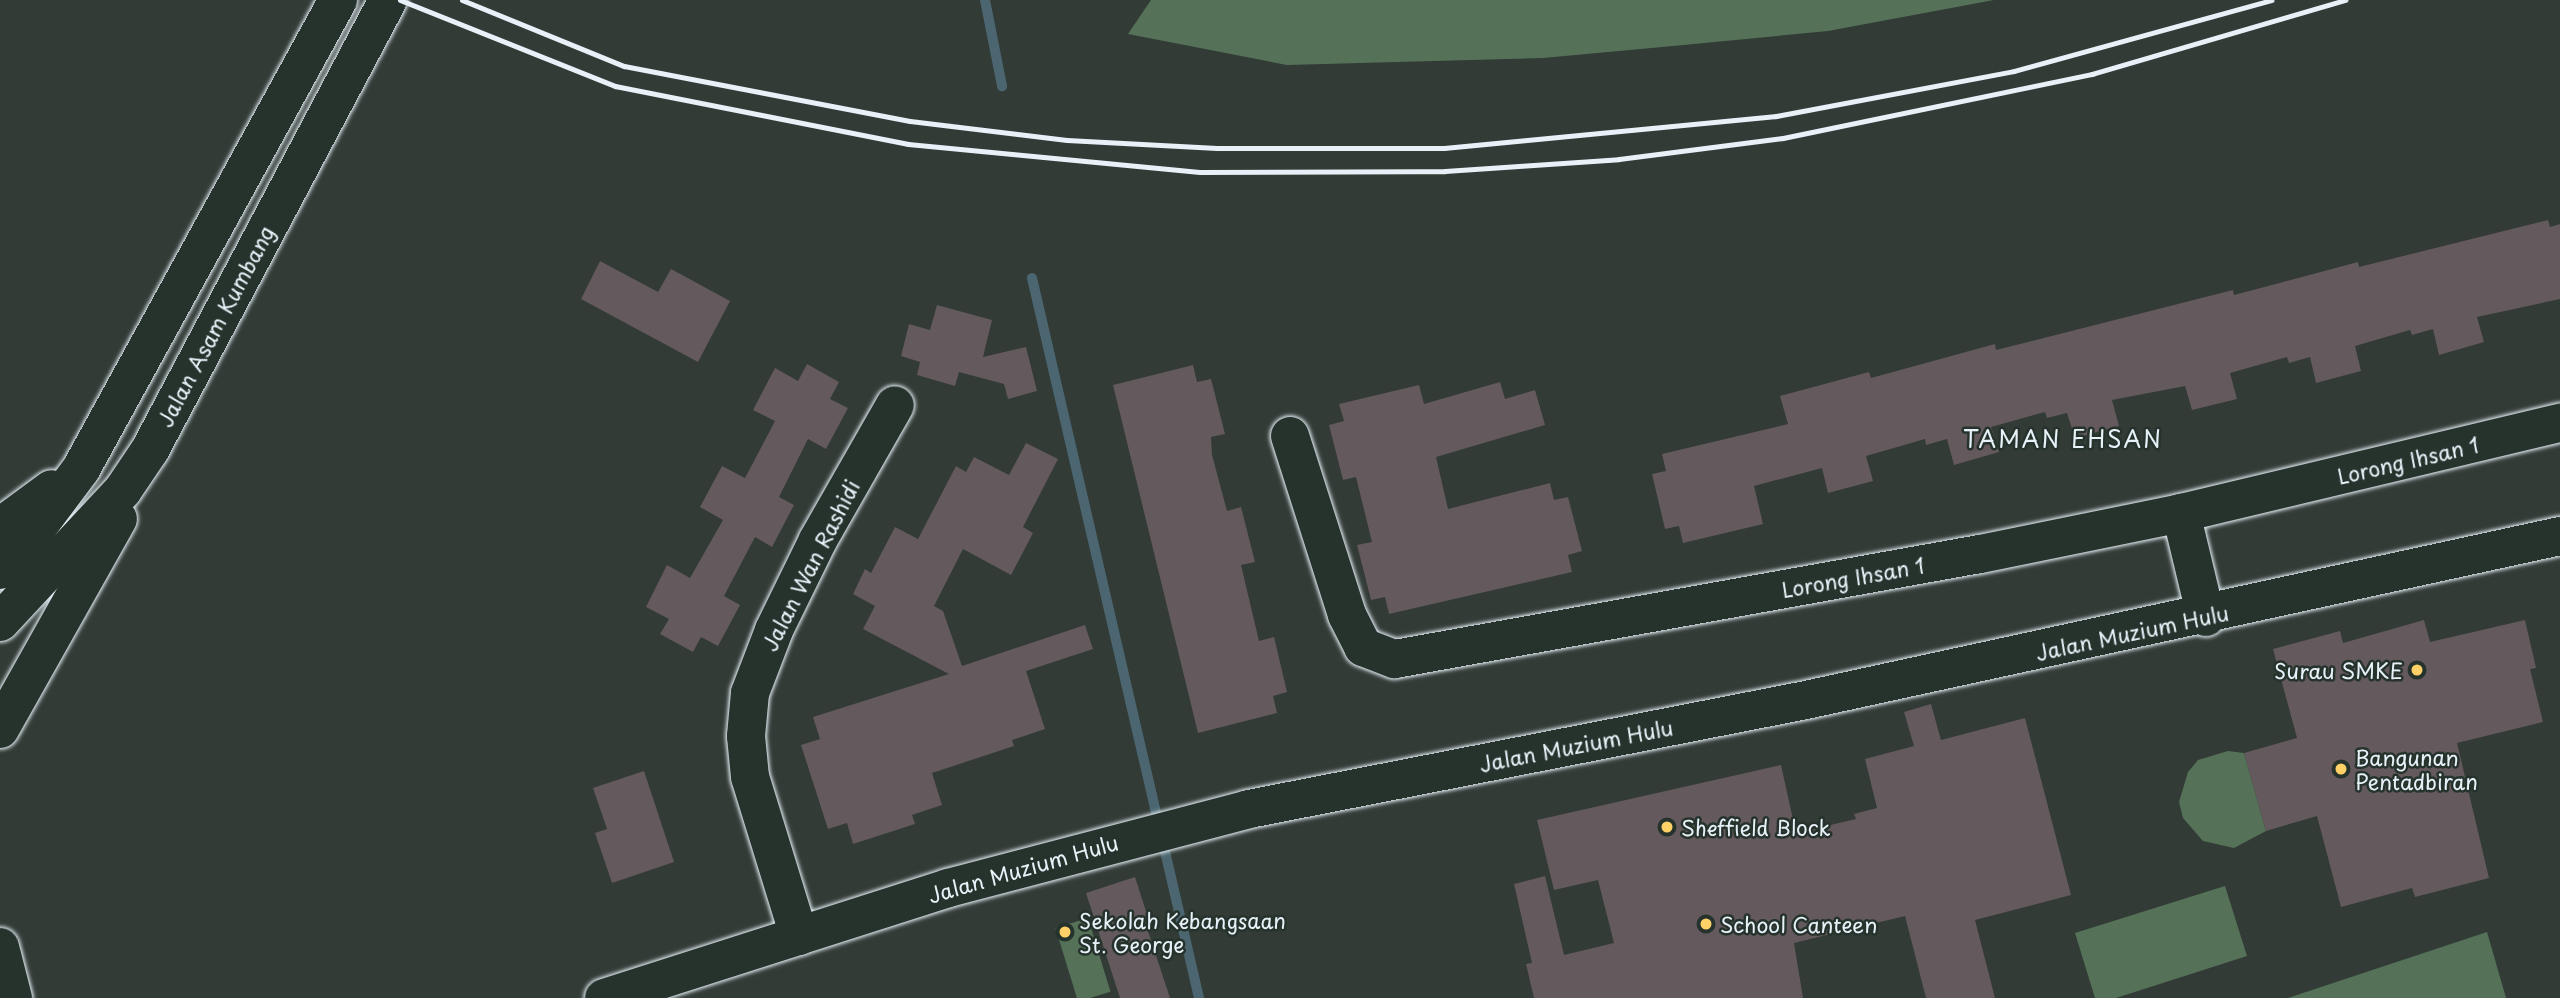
<!DOCTYPE html>
<html>
<head>
<meta charset="utf-8">
<style>
	body { margin:0 }
	#map { position:relative; width:2560px; height:998px; overflow:hidden; background:#323b36; font-family:"Playpen Sans",sans-serif }
	div>[style] { position:absolute }
	.green>* { inset:0; background:#557259; transform-origin:0 0 }
	.stream>* { height:10px; margin:-5px; padding:0 5px; transform-origin:5px; border-radius:5px; background:#4b6670 }
	.building>* { inset:0; background:#64595c }
	.roads { filter:drop-shadow(0 0 2px #e8f1f8) drop-shadow(0 0 2px #e8f1f8) }
	.minor>* { height:38px; margin:-19px; padding:0 19px; transform-origin:19px; border-radius:19px; background:#26332d }
	.major>* { height:38px; margin:-19px; padding:0 19px; transform-origin:19px; border-radius:19px; background:#26332d }
	.rail>* { height:5px; margin:-2.5px; padding:0 2.5px; transform-origin:2.5px; border-radius:2.5px; background:#e8f1f8 }
	.dots>* { width:19px; height:19px; translate:-50% -50%; box-sizing:border-box; border:4px solid #26332d; border-radius:50% }
	span { translate:-50% -50%; white-space:nowrap; text-align:center; line-height:1.15; -webkit-text-stroke:5px #26332d; paint-order:stroke }
	.street-label { font-size:21px; color:#e8f1f8 }
	.poi-label { font-size:21px; color:#e8f1f8 }
	.right { translate:-100% -50%; text-align:right }
	.left { translate:0 -50%; text-align:left }
	.neighbourhood-label { font-size:23px; color:#e8f1f8; letter-spacing:2px }
</style>
</head>
<body>
<div id="map">
	<div class="green">
		<div style="clip-path:polygon(1151px 0,1994px 0,1828px 31px,1673px 46px,1543px 58px,1287px 65px,1128px 34px)"></div>
		<div style="clip-path:polygon(2228px 751px,2244px 753px,2266px 831px,2234px 848px,2203px 841px,2183px 818px,2179px 802px,2188px 772px,2198px 760px)"></div>
		<div style="clip-path:polygon(2225px 886px,2247px 956px,2116px 998px,2095px 998px,2075px 933px)"></div>
		<div style="left:1088px;top:918px;width:77px;height:34px;rotate:73deg"></div>
		<div style="clip-path:polygon(2487px 932px,2506px 998px,2288px 998px)"></div>
	</div>
	<div class="stream">
		<div style="left:985px;top:0;width:88px;rotate:78.8deg"></div>
		<div style="left:1032px;top:278px;width:739px;rotate:76.94deg"></div>
	</div>
	<div class="building">
		<div style="clip-path:polygon(2548px 220px,2550px 227px,2560px 224px,2560px 299px,2477px 317px,2484px 342px,2439px 355px,2433px 329px,2412px 335px,2410px 330px,2355px 346px,2361px 371px,2316px 383px,2310px 357px,2289px 363px,2287px 357px,2230px 373px,2237px 399px,2192px 410px,2185px 386px,2112px 400px,2119px 426px,2075px 438px,2067px 413px,2047px 418px,2045px 412px,1991px 427px,1999px 452px,1954px 465px,1947px 439px,1926px 445px,1925px 439px,1866px 456px,1873px 481px,1828px 493px,1822px 468px,1754px 486px,1763px 524px,1683px 543px,1679px 526px,1665px 529px,1652px 474px,1666px 471px,1662px 454px,1788px 424px,1780px 396px,1869px 372px,1871px 378px,1995px 344px,1996px 350px,2233px 290px,2234px 295px,2358px 262px,2359px 267px)"></div>
		<div style="clip-path:polygon(600px 261px,658px 292px,671px 269px,730px 301px,698px 362px,581px 299px)"></div>
		<div style="clip-path:polygon(937px 305px,992px 320px,983px 357px,1026px 347px,1037px 391px,1008px 399px,1004px 384px,959px 372px,955px 386px,917px 375px,920px 362px,901px 356px,909px 324px,930px 330px)"></div>
		<div style="clip-path:polygon(807px 364px,839px 382px,830px 399px,848px 408px,826px 449px,808px 439px,779px 497px,794px 505px,772px 547px,755px 537px,724px 596px,740px 605px,718px 646px,701px 637px,693px 652px,660px 634px,669px 619px,646px 607px,667px 565px,690px 578px,723px 520px,700px 507px,722px 466px,745px 478px,775px 421px,753px 410px,775px 368px,798px 381px)"></div>
		<div style="clip-path:polygon(1193px 365px,1197px 382px,1211px 379px,1225px 434px,1211px 437px,1212px 455px,1227px 511px,1241px 507px,1255px 562px,1241px 565px,1259px 641px,1274px 637px,1287px 692px,1273px 696px,1277px 713px,1198px 733px,1113px 385px)"></div>
		<div style="clip-path:polygon(1500px 382px,1505px 399px,1535px 390px,1545px 425px,1436px 457px,1448px 509px,1550px 483px,1554px 500px,1568px 497px,1582px 551px,1568px 555px,1572px 572px,1389px 614px,1385px 597px,1371px 600px,1357px 545px,1372px 542px,1356px 477px,1343px 480px,1329px 425px,1344px 421px,1339px 404px,1419px 385px,1424px 404px)"></div>
		<div style="clip-path:polygon(1026px 443px,1058px 459px,1023px 527px,1033px 533px,1011px 575px,963px 549px,934px 606px,943px 611px,962px 666px,1085px 625px,1093px 649px,1026px 671px,1045px 729px,1012px 740px,1014px 746px,932px 773px,942px 805px,912px 815px,915px 824px,853px 844px,847px 823px,828px 829px,801px 745px,820px 739px,813px 717px,949px 674px,863px 629px,875px 606px,853px 594px,865px 569px,871px 573px,895px 527px,918px 539px,956px 466px,966px 472px,974px 457px,1009px 475px)"></div>
		<div style="clip-path:polygon(2424px 620px,2430px 642px,2525px 620px,2536px 668px,2530px 669px,2543px 722px,2457px 743px,2489px 878px,2415px 897px,2412px 888px,2341px 907px,2317px 816px,2266px 831px,2244px 753px,2297px 738px,2273px 649px,2340px 631px,2343px 643px)"></div>
		<div style="clip-path:polygon(1931px 704px,1941px 740px,2025px 718px,2071px 895px,1975px 920px,1995px 998px,1926px 998px,1905px 916px,1794px 943px,1803px 998px,1534px 998px,1526px 964px,1532px 963px,1514px 884px,1545px 876px,1564px 955px,1614px 943px,1598px 880px,1554px 890px,1537px 820px,1781px 765px,1796px 833px,1856px 819px,1854px 814px,1877px 808px,1865px 759px,1914px 746px,1904px 712px)"></div>
		<div style="clip-path:polygon(644px 771px,674px 862px,612px 883px,595px 833px,607px 829px,593px 788px)"></div>
		<div style="clip-path:polygon(1135px 877px,1152px 930px,1148px 931px,1170px 998px,1120px 998px,1086px 893px)"></div>
	</div>
	<div class="roads">
		<div class="minor">
			<div style="left:1290px;top:436px;width:188px;rotate:72.3deg"></div>
			<div style="left:1347px;top:615px;width:36px;rotate:63deg"></div>
			<div style="left:1363px;top:647px;width:34px;rotate:21deg"></div>
			<div style="left:1395px;top:659px;width:594px;rotate:-10.18deg"></div>
			<div style="left:1980px;top:554px;width:205px;rotate:-11.5deg"></div>
			<div style="left:2181px;top:513px;width:390px;rotate:-13.4deg"></div>
			<div style="left:2181px;top:513px;width:107px;rotate:76.5deg"></div>
			<div style="left:799px;top:936px;width:166px;rotate:-107.1deg"></div>
			<div style="left:750px;top:777px;width:41px;rotate:-95.6deg"></div>
			<div style="left:746px;top:736px;width:43px;rotate:-84.7deg"></div>
			<div style="left:750px;top:693px;width:67px;rotate:-69.1deg"></div>
			<div style="left:774px;top:630px;width:100px;rotate:-63.9deg"></div>
			<div style="left:818px;top:540px;width:155px;rotate:-60.3deg"></div>
			<div style="left:604px;top:998px;width:361px;rotate:-17.7deg"></div>
			<div style="left:948px;top:888px;width:311px;rotate:-14.7deg"></div>
			<div style="left:1249px;top:809px;width:568px;rotate:-11.07deg"></div>
			<div style="left:1806px;top:700px;width:772px;rotate:-12.27deg"></div>
		</div>
		<div class="major">
			<div style="left:0;top:527px;width:64px;rotate:-36.2deg"></div>
			<div style="left:0;top:570px;width:31px;rotate:-45deg"></div>
			<div style="left:22px;top:548px;width:99px;rotate:-53.2deg"></div>
			<div style="left:81px;top:469px;width:535px;rotate:-61.28deg"></div>
			<div style="left:0;top:622px;width:180px;rotate:-47deg"></div>
			<div style="left:123px;top:490px;width:48px;rotate:-56deg"></div>
			<div style="left:150px;top:450px;width:509px;rotate:-62.13deg"></div>
			<div style="left:0;top:729px;width:241px;rotate:-60.7deg"></div>
			<div style="left:0;top:947px;width:53px;rotate:75.7deg"></div>
		</div>
	</div>
	<div class="rail">
		<div style="left:400px;top:0;width:232px;rotate:21.8deg"></div>
		<div style="left:615px;top:86px;width:299px;rotate:11.2deg"></div>
		<div style="left:908px;top:144px;width:293px;rotate:5.5deg"></div>
		<div style="left:1200px;top:172px;width:245px;rotate:-0.2deg"></div>
		<div style="left:1445px;top:171px;width:174px;rotate:-3.9deg"></div>
		<div style="left:1619px;top:159px;width:165px;rotate:-7.3deg"></div>
		<div style="left:1783px;top:138px;width:316px;rotate:-11.7deg"></div>
		<div style="left:2092px;top:74px;width:264px;rotate:-16.3deg"></div>
		<div style="left:462px;top:0;width:175px;rotate:22.2deg"></div>
		<div style="left:624px;top:66px;width:291px;rotate:10.9deg"></div>
		<div style="left:910px;top:121px;width:158px;rotate:6.9deg"></div>
		<div style="left:1067px;top:140px;width:150px;rotate:3.1deg"></div>
		<div style="left:1217px;top:148px;width:227px"></div>
		<div style="left:1444px;top:148px;width:334px;rotate:-5.5deg"></div>
		<div style="left:1776px;top:116px;width:242px;rotate:-10.7deg"></div>
		<div style="left:2014px;top:71px;width:267px;rotate:-15.4deg"></div>
	</div>
	<div class="dots">
		<div style="left:2417px;top:670px;background:#ffd166"></div>
		<div style="left:2341px;top:769px;background:#ffd166"></div>
		<div style="left:1667px;top:827px;background:#ffd166"></div>
		<div style="left:1706px;top:924px;background:#ffd166"></div>
		<div style="left:1065px;top:932px;background:#ffd166"></div>
	</div>
	<div class="street-label">
		<span style="left:215px;top:326px;rotate:-62deg">Jalan Asam Kumbang</span>
		<span style="left:2408px;top:460px;rotate:-13deg">Lorong Ihsan 1</span>
		<span style="left:810px;top:565px;rotate:-63deg">Jalan Wan Rashidi</span>
		<span style="left:1853px;top:577px;rotate:-10deg">Lorong Ihsan 1</span>
		<span style="left:2132px;top:632px;rotate:-12deg">Jalan Muzium Hulu</span>
		<span style="left:1576px;top:745px;rotate:-11deg">Jalan Muzium Hulu</span>
		<span style="left:1023px;top:868px;rotate:-16deg">Jalan Muzium Hulu</span>
	</div>
	<div class="poi-label">
		<span class="right" style="left:2403px;top:670px">Surau SMKE</span>
		<span class="left" style="left:2355px;top:769px">Bangunan<br>Pentadbiran</span>
		<span class="left" style="left:1681px;top:827px">Sheffield Block</span>
		<span class="left" style="left:1079px;top:932px">Sekolah Kebangsaan<br>St. George</span>
		<span class="left" style="left:1720px;top:924px">School Canteen</span>
	</div>
	<div class="neighbourhood-label">
		<span style="left:2063px;top:439px">TAMAN EHSAN</span>
	</div>
</div>
</body>
</html>
